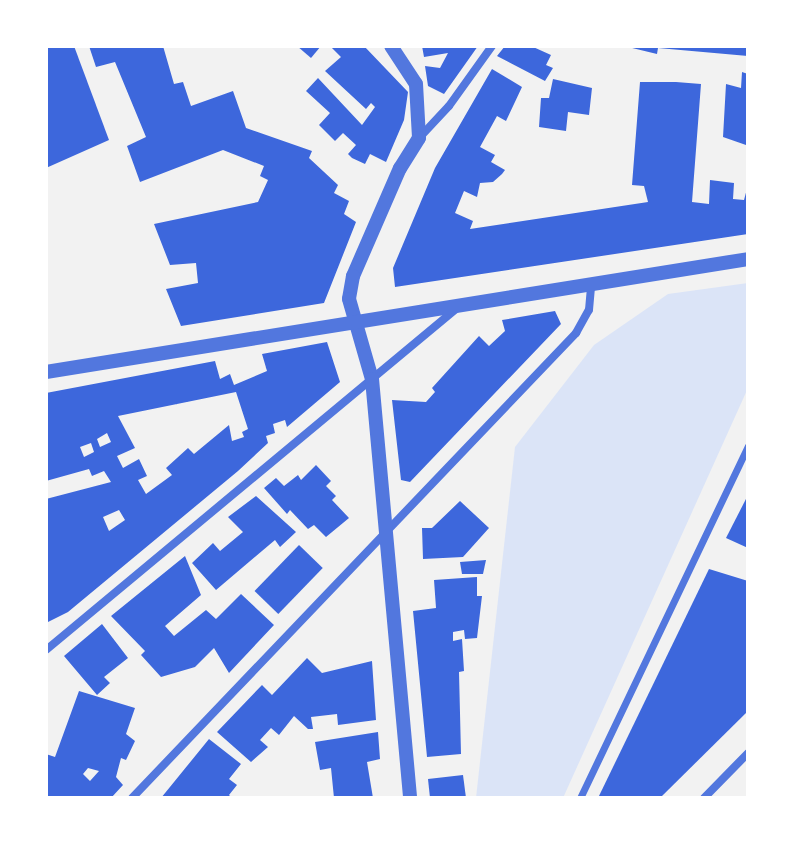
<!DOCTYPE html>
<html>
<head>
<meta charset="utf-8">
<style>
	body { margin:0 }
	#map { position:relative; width:794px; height:844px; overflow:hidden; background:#f2f2f2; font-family:"IBM Plex Sans",sans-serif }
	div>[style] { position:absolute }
	.green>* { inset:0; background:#dbe4f7 }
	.building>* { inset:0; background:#3d67dc; transform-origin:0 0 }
	.pedestrian>* { height:7px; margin:-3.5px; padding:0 3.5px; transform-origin:3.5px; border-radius:3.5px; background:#5277de }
	.minor>* { height:8px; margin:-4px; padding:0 4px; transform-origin:4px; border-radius:4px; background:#5277de }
	.tertiary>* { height:14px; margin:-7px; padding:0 7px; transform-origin:7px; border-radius:7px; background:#5277de }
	span { translate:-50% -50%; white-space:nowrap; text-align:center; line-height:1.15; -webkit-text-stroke:8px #fff; paint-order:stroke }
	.frame { position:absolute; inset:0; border:48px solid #fff; pointer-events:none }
</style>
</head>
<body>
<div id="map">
	<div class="green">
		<div style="clip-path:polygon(748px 283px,748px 388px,563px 798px,476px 798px,515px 447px,594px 345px,668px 294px)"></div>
	</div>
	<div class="building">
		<div style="clip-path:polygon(46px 46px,74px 46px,109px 140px,46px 168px)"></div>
		<div style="clip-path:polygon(89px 46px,163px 46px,174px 84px,183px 82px,191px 106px,233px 91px,246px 128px,312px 151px,309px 158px,338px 185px,334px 193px,349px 201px,344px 214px,356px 222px,324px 303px,181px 326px,166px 289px,198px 283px,196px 263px,170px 265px,154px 224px,258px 202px,268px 180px,260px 176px,264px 166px,223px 150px,140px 182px,127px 146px,146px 137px,115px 62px,96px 67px)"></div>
		<div style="clip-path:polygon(297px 46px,321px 46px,311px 58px)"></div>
		<div style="clip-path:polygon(330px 46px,364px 46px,408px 92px,404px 120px,386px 162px,370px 154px,365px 164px,352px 158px,348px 154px,356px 145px,343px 133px,335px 141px,319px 125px,330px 113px,306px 91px,318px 78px,362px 125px,375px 107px,371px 103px,366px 109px,325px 71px,341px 57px)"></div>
		<div style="clip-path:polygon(422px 46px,478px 46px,444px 94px,428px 86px,425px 66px,440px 68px,448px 53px,424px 57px)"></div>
		<div style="clip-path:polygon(505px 46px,531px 46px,551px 55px,546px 65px,553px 68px,545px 81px,497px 56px)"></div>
		<div style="clip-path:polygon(748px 46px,748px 56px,658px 48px,657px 54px,628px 47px)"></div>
		<div style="clip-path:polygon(492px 69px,522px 87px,506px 121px,497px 116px,480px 147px,495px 155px,491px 162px,505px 170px,502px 174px,493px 182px,480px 183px,477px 197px,464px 191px,455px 213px,473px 221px,470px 229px,648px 202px,644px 186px,632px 185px,640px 82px,676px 82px,701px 84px,692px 202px,709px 204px,710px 180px,734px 183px,733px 199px,744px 200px,748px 185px,748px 234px,395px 287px,393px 268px,435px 168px)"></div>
		<div style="clip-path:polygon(742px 72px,748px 74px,746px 145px,723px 137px,726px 84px,741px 88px)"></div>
		<div style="clip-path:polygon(553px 79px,592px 88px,589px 115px,568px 112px,566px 131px,539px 127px,541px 98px,549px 98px)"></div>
		<div style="clip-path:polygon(555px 311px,561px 324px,410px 482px,401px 480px,392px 400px,426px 402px,435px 392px,432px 388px,479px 336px,489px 346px,505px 331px,502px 320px)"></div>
		<div style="clip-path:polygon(evenodd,327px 342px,340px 382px,287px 427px,285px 420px,273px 424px,275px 433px,266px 436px,268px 443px,238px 471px,68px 612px,46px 623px,46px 499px,111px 482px,104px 471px,92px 476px,89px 469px,46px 481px,46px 393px,215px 361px,220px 379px,230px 374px,234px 385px,267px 371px,262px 354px,327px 342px,236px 392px,248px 429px,242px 432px,244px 437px,232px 441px,229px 425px,194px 454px,188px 448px,166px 468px,172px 475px,146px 494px,138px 480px,147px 476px,139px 459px,123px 468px,117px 456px,135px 448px,118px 416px,236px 392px,327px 342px,107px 433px,111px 442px,100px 447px,97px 439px,107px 433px,327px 342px,91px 443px,94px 452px,84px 457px,80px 447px,91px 443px,327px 342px,119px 510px,125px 520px,109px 531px,103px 517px,119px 510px)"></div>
		<div style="clip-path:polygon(316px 465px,331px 481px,326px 486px,336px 496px,332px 500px,349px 518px,326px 537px,314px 525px,308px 529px,290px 510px,287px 514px,264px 488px,276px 478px,284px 486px,298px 475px,301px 480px)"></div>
		<div style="clip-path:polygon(748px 495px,748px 548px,726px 538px)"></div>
		<div style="clip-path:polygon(256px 496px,296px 532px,280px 547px,275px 540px,216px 590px,192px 563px,213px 543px,220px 551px,243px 532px,228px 517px)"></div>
		<div style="clip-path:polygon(460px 501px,489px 528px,463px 557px,423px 559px,422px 528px,432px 528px)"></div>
		<div style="left:299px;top:545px;width:33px;height:64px;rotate:44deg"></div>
		<div style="clip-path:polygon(185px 556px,201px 595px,165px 626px,174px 636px,206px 610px,216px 619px,241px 594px,274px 625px,229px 673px,214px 648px,195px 667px,161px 677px,141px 655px,145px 651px,111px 616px)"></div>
		<div style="clip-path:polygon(486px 560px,483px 574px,462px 574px,460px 562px)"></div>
		<div style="clip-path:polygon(709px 569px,748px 581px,748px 711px,660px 798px,598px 798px)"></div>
		<div style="clip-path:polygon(477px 577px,477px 596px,482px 596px,477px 638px,465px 639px,464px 630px,453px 632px,453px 641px,462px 639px,464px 671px,459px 672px,461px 754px,427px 757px,413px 611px,436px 608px,434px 580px)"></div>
		<div style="clip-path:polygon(102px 624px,128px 658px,104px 677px,110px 683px,97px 695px,64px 656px)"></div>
		<div style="clip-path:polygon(307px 658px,322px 673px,372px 661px,376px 720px,338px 725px,337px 714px,311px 717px,313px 729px,308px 729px,294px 716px,279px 735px,271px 728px,260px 740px,268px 747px,251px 762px,217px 732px,262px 685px,272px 695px)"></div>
		<div style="clip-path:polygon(evenodd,79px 691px,135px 708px,126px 734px,135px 741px,126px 760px,121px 758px,116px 777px,123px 785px,111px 798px,46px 798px,46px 754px,55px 757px,79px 691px,88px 768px,99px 771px,90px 781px,83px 774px,88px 768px)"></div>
		<div style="clip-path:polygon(378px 732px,380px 759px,367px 762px,373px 798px,334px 798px,331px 768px,320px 770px,315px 742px)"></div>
		<div style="clip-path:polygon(209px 739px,241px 764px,229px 779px,237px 785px,229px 795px,232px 798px,161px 798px)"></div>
		<div style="clip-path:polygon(463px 775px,466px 798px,430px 798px,428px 779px)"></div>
	</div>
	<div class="pedestrian">
		<div style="left:580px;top:798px;width:390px;rotate:-64.5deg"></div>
	</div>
	<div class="minor">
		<div style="left:420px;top:137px;width:42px;rotate:-46.9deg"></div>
		<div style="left:449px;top:106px;width:74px;rotate:-54.4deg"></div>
		<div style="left:46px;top:650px;width:535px;rotate:-39.76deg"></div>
		<div style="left:132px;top:798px;width:643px;rotate:-46.32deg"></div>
		<div style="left:576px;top:333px;width:26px;rotate:-61deg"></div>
		<div style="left:589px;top:310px;width:25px;rotate:-85deg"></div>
		<div style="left:704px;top:798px;width:63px;rotate:-45.6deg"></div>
	</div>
	<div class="tertiary">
		<div style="left:391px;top:46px;width:45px;rotate:56.7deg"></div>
		<div style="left:416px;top:84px;width:54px;rotate:86.8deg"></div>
		<div style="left:419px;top:138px;width:36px;rotate:122deg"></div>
		<div style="left:400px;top:168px;width:118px;rotate:113.5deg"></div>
		<div style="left:353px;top:276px;width:23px;rotate:100deg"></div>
		<div style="left:349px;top:299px;width:83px;rotate:74deg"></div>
		<div style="left:372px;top:379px;width:421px;rotate:84.8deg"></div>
		<div style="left:46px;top:372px;width:711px;rotate:-9.14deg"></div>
	</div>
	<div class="frame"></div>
</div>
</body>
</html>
